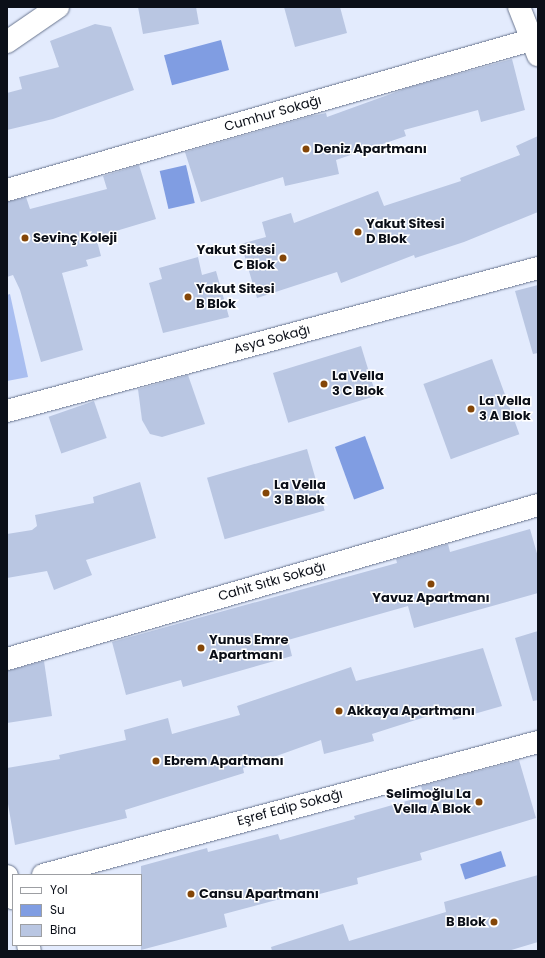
<!DOCTYPE html>
<html>
<head>
<meta charset="utf-8">
<style>
	body { margin:0 }
	#map { position:relative; width:545px; height:958px; overflow:hidden; background:#e3ebfd; font-family:Poppins,sans-serif }
	div>[style] { position:absolute }
	.green>* { inset:0; background:#a9bef0 }
	.water>* { inset:0; background:#809de2; transform-origin:0 0 }
	.building>* { inset:0; background:#b9c6e2; transform-origin:0 0 }
	.roads { filter:drop-shadow(0 0 1px #6a768f) drop-shadow(0 0 1px #6a768f) }
	.minor>* { height:22px; margin:-11px; padding:0 11px; transform-origin:11px; border-radius:11px; background:#fff }
	.dots>* { width:11px; height:11px; translate:-50% -50%; box-sizing:border-box; border:2px solid #fff; border-radius:50% }
	span { translate:-50% -50%; white-space:nowrap; text-align:center; line-height:1.15; -webkit-text-stroke:3px #fff; paint-order:stroke }
	.street-label { font-size:13px; color:#0b0f18 }
	.poi-label { font-size:13px; color:#0b0f18; font-weight:700 }
	.left { translate:0 -50%; text-align:left }
	.right { translate:-100% -50%; text-align:right }
	.frame { position:absolute; inset:0; border:8px solid #0b0f18; pointer-events:none }
	.legend { position:absolute; left:12px; top:874px; width:130px; height:72px; box-sizing:border-box; background:#fff; border:1px solid #9d9fa3; margin:0; padding:5px 7px; list-style:none; font-size:12px; color:#0b0f18 }
	.legend li { display:flex; align-items:center; gap:8px; height:20px }
	.legend b { width:20px; border:1px solid #9d9fa3 }
</style>
</head>
<body>
<div id="map">
	<div class="green">
		<div style="clip-path:polygon(10px 294px,28px 377px,7px 381px,7px 295px)"></div>
	</div>
	<div class="water">
		<div style="left:221px;top:40px;width:31px;height:59px;rotate:75deg"></div>
		<div style="left:186px;top:165px;width:39px;height:27px;rotate:77deg"></div>
		<div style="left:365px;top:436px;width:56px;height:32px;rotate:70deg"></div>
		<div style="left:501px;top:851px;width:16px;height:43px;rotate:72deg"></div>
	</div>
	<div class="building">
		<div style="clip-path:polygon(138px 7px,196px 7px,199px 24px,143px 34px)"></div>
		<div style="clip-path:polygon(284px 7px,340px 7px,347px 33px,295px 47px)"></div>
		<div style="clip-path:polygon(95px 24px,111px 27px,134px 90px,53px 119px,7px 130px,7px 93px,22px 89px,19px 77px,59px 67px,50px 41px)"></div>
		<div style="clip-path:polygon(512px 59px,525px 110px,481px 122px,478px 110px,404px 130px,406px 136px,336px 160px,339px 174px,285px 186px,283px 177px,201px 202px,185px 152px,311px 116px,326px 113px,327px 117px,407px 88px)"></div>
		<div style="clip-path:polygon(538px 136px,538px 212px,464px 242px,415px 258px,414px 255px,341px 283px,337px 272px,257px 298px,241px 244px,266px 237px,262px 222px,291px 213px,294px 223px,378px 191px,384px 206px,461px 181px,460px 178px,520px 155px,516px 146px)"></div>
		<div style="clip-path:polygon(139px 165px,156px 219px,96px 237px,101px 256px,86px 260px,88px 266px,62px 273px,83px 350px,41px 362px,20px 290px,13px 275px,7px 277px,7px 202px,26px 197px,30px 209px,107px 189px,103px 176px)"></div>
		<div style="clip-path:polygon(198px 257px,202px 275px,216px 271px,229px 317px,163px 333px,149px 283px,162px 279px,159px 268px)"></div>
		<div style="clip-path:polygon(538px 285px,538px 353px,533px 354px,515px 291px)"></div>
		<div style="left:361px;top:346px;width:52px;height:92px;rotate:73deg"></div>
		<div style="left:492px;top:359px;width:80px;height:73px;rotate:70deg"></div>
		<div style="clip-path:polygon(188px 375px,205px 424px,162px 437px,150px 434px,142px 420px,138px 389px)"></div>
		<div style="left:94px;top:401px;width:39px;height:48px;rotate:71deg"></div>
		<div style="left:307px;top:449px;width:64px;height:104px;rotate:74deg"></div>
		<div style="clip-path:polygon(140px 482px,156px 538px,86px 560px,92px 575px,54px 590px,47px 571px,7px 578px,7px 534px,32px 530px,37px 526px,35px 515px,94px 503px,93px 497px)"></div>
		<div style="clip-path:polygon(530px 529px,538px 557px,538px 593px,414px 628px,408px 606px,288px 640px,292px 656px,183px 687px,181px 680px,126px 695px,112px 642px,397px 563px,396px 559px,448px 544px,450px 552px)"></div>
		<div style="clip-path:polygon(538px 631px,538px 700px,533px 701px,515px 638px)"></div>
		<div style="clip-path:polygon(483px 648px,502px 706px,453px 720px,450px 709px,372px 734px,374px 741px,324px 754px,321px 740px,243px 768px,244px 773px,125px 810px,127px 818px,15px 845px,7px 798px,7px 768px,60px 759px,59px 755px,126px 740px,124px 730px,168px 718px,172px 734px,240px 715px,237px 706px,351px 667px,356px 681px)"></div>
		<div style="clip-path:polygon(44px 661px,52px 716px,7px 723px,7px 671px)"></div>
		<div style="clip-path:polygon(519px 760px,536px 818px,420px 853px,422px 860px,357px 878px,358px 884px,308px 897px,306px 892px,224px 914px,227px 927px,141px 950px,141px 866px,207px 848px,208px 852px,278px 834px,280px 840px,355px 819px,354px 816px,424px 796px,421px 786px)"></div>
		<div style="clip-path:polygon(538px 875px,538px 942px,508px 951px,272px 951px,271px 947px,343px 924px,349px 941px,446px 912px,444px 902px)"></div>
	</div>
	<div class="roads">
		<div class="minor">
			<div style="left:519px;top:7px;width:52px;rotate:68.4deg"></div>
			<div style="left:7px;top:42px;width:62px;rotate:-34.5deg"></div>
			<div style="left:7px;top:190px;width:552px;rotate:-15.97deg"></div>
			<div style="left:7px;top:411px;width:550px;rotate:-15.07deg"></div>
			<div style="left:7px;top:659px;width:553px;rotate:-16.17deg"></div>
			<div style="left:43px;top:875px;width:513px;rotate:-15.04deg"></div>
			<div style="left:7px;top:876px;width:23px;rotate:75deg"></div>
			<div style="left:28px;top:945px;width:6px;rotate:72deg"></div>
		</div>
	</div>
	<div class="dots">
		<div style="left:306px;top:149px;background:#844608"></div>
		<div style="left:358px;top:232px;background:#844608"></div>
		<div style="left:25px;top:238px;background:#844608"></div>
		<div style="left:283px;top:258px;background:#844608"></div>
		<div style="left:188px;top:297px;background:#844608"></div>
		<div style="left:324px;top:384px;background:#844608"></div>
		<div style="left:471px;top:409px;background:#844608"></div>
		<div style="left:266px;top:493px;background:#844608"></div>
		<div style="left:431px;top:584px;background:#844608"></div>
		<div style="left:201px;top:648px;background:#844608"></div>
		<div style="left:339px;top:711px;background:#844608"></div>
		<div style="left:156px;top:761px;background:#844608"></div>
		<div style="left:479px;top:802px;background:#844608"></div>
		<div style="left:191px;top:894px;background:#844608"></div>
		<div style="left:494px;top:922px;background:#844608"></div>
	</div>
	<div class="street-label">
		<span style="left:273px;top:114px;rotate:-16deg">Cumhur Sokağı</span>
		<span style="left:272px;top:340px;rotate:-15deg">Asya Sokağı</span>
		<span style="left:272px;top:582px;rotate:-16deg">Cahit Sıtkı Sokağı</span>
		<span style="left:290px;top:808px;rotate:-15deg">Eşref Edip Sokağı</span>
	</div>
	<div class="poi-label">
		<span class="left" style="left:314px;top:149px">Deniz Apartmanı</span>
		<span class="left" style="left:366px;top:232px">Yakut Sitesi<br>D Blok</span>
		<span class="left" style="left:33px;top:238px">Sevinç Koleji</span>
		<span class="right" style="left:275px;top:258px">Yakut Sitesi<br>C Blok</span>
		<span class="left" style="left:196px;top:297px">Yakut Sitesi<br>B Blok</span>
		<span class="left" style="left:332px;top:384px">La Vella<br>3 C Blok</span>
		<span class="left" style="left:479px;top:409px">La Vella<br>3 A Blok</span>
		<span class="left" style="left:274px;top:493px">La Vella<br>3 B Blok</span>
		<span style="left:431px;top:598px">Yavuz Apartmanı</span>
		<span class="left" style="left:209px;top:648px">Yunus Emre<br>Apartmanı</span>
		<span class="left" style="left:347px;top:711px">Akkaya Apartmanı</span>
		<span class="left" style="left:164px;top:761px">Ebrem Apartmanı</span>
		<span class="right" style="left:471px;top:802px">Selimoğlu La<br>Vella A Blok</span>
		<span class="left" style="left:199px;top:894px">Cansu Apartmanı</span>
		<span class="right" style="left:486px;top:922px">B Blok</span>
	</div>
	<div class="frame"></div>
	<ul class="legend">
	<li><b style="height:5px;background:#fff"></b>Yol</li>
	<li><b style="height:11px;background:#809de2"></b>Su</li>
	<li><b style="height:11px;background:#b9c6e2"></b>Bina</li>
	</ul>
</div>
</body>
</html>
